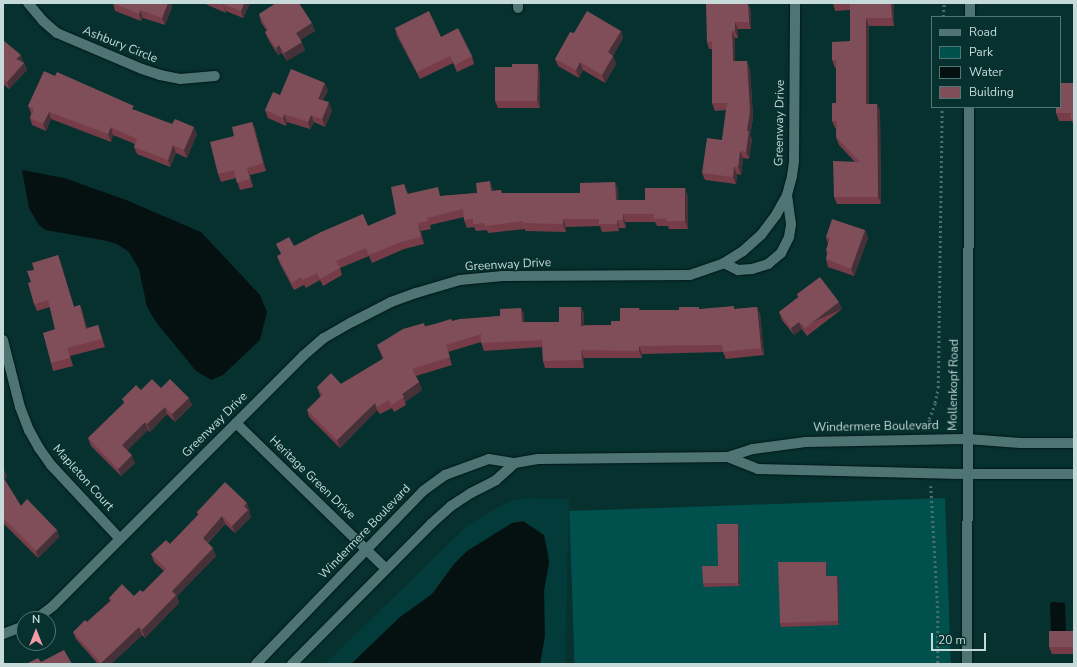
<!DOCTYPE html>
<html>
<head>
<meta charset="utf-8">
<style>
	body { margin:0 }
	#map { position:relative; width:1077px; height:667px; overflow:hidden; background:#07312f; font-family:"Nunito Sans",sans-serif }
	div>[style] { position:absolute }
	.built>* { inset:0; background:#023b39 }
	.green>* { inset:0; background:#00514e; transform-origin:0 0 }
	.water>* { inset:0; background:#051110 }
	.path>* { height:2.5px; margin-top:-1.25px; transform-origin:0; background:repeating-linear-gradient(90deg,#4c6f6d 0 2px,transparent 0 5px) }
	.roads { filter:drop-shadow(0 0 1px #001716) drop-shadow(0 0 1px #001716) }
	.minor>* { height:10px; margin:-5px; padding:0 5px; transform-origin:5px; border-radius:5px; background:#4e7573 }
	.wall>* { inset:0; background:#763d49 }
	.shaded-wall>* { inset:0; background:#463138; transform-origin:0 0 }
	.building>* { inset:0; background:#7f4e58; transform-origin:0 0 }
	span { translate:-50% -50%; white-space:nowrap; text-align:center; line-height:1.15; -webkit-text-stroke:3px #07312f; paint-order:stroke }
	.street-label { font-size:12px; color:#c6dbd9 }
	.frame { position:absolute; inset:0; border:4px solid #c6dbd9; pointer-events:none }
	.legend { position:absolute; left:931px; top:16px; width:130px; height:92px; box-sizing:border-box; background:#07312f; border:1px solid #537573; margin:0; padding:5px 7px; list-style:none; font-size:12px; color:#c6dbd9 }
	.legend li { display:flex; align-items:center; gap:8px; height:20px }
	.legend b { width:20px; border:1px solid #537573 }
	.north { position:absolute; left:16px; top:611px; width:40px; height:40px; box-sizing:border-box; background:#07312f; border:1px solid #537573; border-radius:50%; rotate:0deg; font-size:11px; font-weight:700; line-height:16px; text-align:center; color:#c6dbd9 }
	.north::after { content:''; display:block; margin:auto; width:14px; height:18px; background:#f39aa8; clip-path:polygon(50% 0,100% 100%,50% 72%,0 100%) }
	.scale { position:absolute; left:931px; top:633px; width:55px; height:18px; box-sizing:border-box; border:2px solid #c6dbd9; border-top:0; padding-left:5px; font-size:12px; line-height:14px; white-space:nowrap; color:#c6dbd9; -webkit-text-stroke:3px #07312f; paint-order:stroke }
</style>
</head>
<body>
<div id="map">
	<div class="built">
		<div style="clip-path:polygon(525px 498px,569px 499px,565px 664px,325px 664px,469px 524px,508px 502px)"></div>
	</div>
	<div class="green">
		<div style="left:945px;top:498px;width:166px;height:376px;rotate:88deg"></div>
	</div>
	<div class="water">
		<div style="clip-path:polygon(22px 170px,64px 178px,126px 200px,201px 232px,260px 295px,267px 312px,260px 340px,223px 375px,211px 380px,196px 371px,156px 322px,147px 307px,139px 269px,129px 252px,117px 244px,102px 240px,45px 230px,38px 224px,29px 208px)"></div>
		<div style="clip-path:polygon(523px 521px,544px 535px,548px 554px,549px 563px,544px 591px,545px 636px,540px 664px,351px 664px,400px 617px,432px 594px,454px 564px,467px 551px,512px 523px)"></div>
		<div style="clip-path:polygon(1052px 602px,1065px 603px,1066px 632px,1051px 632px,1050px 604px)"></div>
	</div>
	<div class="path">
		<div style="left:943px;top:17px;width:14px;rotate:-86deg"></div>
		<div style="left:929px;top:427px;width:8px;rotate:-90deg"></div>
		<div style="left:929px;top:419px;width:17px;rotate:-69deg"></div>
		<div style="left:935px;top:403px;width:15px;rotate:-79deg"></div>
		<div style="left:938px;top:388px;width:281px;rotate:-89.2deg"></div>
		<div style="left:931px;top:486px;width:125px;rotate:86.8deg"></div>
		<div style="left:938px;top:611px;width:53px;rotate:90deg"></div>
	</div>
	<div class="roads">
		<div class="minor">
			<div style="left:28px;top:3px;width:23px;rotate:50deg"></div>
			<div style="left:43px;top:21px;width:18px;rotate:41deg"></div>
			<div style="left:57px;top:33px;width:92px;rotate:23deg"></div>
			<div style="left:142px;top:69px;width:19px;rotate:18deg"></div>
			<div style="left:160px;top:75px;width:20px;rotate:11deg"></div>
			<div style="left:180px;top:79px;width:35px;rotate:-5deg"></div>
			<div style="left:518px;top:3px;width:5px;rotate:90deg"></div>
			<div style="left:970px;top:17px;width:14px;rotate:-90deg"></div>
			<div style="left:724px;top:263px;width:16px;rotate:27deg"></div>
			<div style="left:738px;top:270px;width:14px;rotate:-4deg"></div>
			<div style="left:752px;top:269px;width:17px;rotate:-17deg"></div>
			<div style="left:768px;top:264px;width:17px;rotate:-40deg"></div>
			<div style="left:781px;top:253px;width:18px;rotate:-63deg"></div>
			<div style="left:789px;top:237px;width:13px;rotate:-81deg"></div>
			<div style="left:791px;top:224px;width:29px;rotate:-98deg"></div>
			<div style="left:3px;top:340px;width:69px;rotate:75.8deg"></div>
			<div style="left:20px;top:407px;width:25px;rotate:69deg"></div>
			<div style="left:29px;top:430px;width:21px;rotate:61deg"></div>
			<div style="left:39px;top:448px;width:21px;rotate:55deg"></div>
			<div style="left:51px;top:465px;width:101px;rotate:47deg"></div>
			<div style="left:236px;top:423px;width:209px;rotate:44.2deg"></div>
			<div style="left:728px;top:457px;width:32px;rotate:22deg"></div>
			<div style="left:758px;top:469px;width:209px;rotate:1.4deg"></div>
			<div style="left:967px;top:474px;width:107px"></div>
			<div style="left:36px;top:619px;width:21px;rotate:-37deg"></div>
			<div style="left:53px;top:606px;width:354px;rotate:-45deg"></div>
			<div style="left:303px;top:356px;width:28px;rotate:-41deg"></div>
			<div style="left:324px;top:338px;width:32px;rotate:-30deg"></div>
			<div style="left:352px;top:322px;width:44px;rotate:-27.1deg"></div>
			<div style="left:391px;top:302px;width:27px;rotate:-20deg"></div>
			<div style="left:416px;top:293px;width:46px;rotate:-16.5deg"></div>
			<div style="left:460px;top:280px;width:43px;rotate:-5.3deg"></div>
			<div style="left:503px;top:276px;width:187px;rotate:-0.3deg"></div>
			<div style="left:690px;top:275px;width:36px;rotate:-19deg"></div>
			<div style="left:724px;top:263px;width:22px;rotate:-32deg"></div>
			<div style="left:743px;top:251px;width:24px;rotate:-42deg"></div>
			<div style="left:761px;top:235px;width:25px;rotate:-53deg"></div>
			<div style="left:776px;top:215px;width:23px;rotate:-61deg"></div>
			<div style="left:787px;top:195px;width:20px;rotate:-75deg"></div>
			<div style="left:792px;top:176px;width:15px;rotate:-82deg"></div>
			<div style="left:794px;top:161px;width:158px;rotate:-89.6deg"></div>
			<div style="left:3px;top:634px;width:22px;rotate:-21deg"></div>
			<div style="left:256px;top:664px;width:240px;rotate:-46deg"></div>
			<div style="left:423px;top:491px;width:27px;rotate:-36deg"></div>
			<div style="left:445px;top:475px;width:47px;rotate:-20deg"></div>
			<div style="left:489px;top:459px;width:26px;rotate:9deg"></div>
			<div style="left:515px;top:463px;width:23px;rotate:-10deg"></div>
			<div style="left:538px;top:459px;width:190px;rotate:-0.6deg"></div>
			<div style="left:728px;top:457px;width:26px;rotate:-18deg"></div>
			<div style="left:753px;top:449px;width:53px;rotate:-7.5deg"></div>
			<div style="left:806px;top:442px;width:161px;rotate:-1.1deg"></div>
			<div style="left:967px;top:439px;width:53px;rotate:4.3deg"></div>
			<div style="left:1020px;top:443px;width:54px"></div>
			<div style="left:292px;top:664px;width:197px;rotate:-45.2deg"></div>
			<div style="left:431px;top:524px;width:27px;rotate:-42deg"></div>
			<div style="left:451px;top:506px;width:24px;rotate:-33deg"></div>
			<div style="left:471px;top:493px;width:28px;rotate:-27deg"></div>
			<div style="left:496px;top:480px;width:25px;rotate:-42deg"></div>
			<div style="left:967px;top:664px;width:557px;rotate:-89.79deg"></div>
		</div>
	</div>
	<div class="wall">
		<div style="clip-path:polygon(113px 3px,171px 3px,172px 7px,165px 25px,143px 18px,141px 21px,115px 11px)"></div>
		<div style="clip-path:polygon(203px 3px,250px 3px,243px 18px,226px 11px,226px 13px)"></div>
		<div style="clip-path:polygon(717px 3px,747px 3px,751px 11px,751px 29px,738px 29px,738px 38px,735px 38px,735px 61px,750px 69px,753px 118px,750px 135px,752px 139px,749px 159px,743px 158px,741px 175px,737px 174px,736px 184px,705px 180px,702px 173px,722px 140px,726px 110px,715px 111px,712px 103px,712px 49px,709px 49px,707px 42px)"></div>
		<div style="clip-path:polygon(833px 3px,894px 3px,894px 26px,869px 26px,869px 104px,877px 104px,880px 111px,881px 204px,837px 204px,834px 197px,855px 162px,839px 145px,836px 137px,836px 128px,835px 128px,832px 121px,836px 103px,836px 68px,835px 68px,832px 60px,850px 41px,850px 10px,835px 11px)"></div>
		<div style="clip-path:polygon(259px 14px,315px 31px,300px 40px,305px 50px,287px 61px,282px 53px,278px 55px,268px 39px,265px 32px,267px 31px,261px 22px)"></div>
		<div style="clip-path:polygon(395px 28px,441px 37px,472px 56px,474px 64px,457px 72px,453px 63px,420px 79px,397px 36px)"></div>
		<div style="clip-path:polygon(621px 31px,623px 38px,613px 56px,616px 64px,605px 83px,583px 70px,579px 78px,558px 66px,555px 59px,574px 33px)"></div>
		<div style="clip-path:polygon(3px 40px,24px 63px,27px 70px,9px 89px,3px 84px)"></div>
		<div style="clip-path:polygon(512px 67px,540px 72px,540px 108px,498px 108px,495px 101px)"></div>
		<div style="clip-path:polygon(1074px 83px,1074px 126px,1072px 121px,1059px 121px,1056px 113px)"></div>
		<div style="clip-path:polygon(328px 90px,323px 100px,332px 110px,325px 127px,314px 122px,310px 129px,287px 122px,286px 126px,268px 118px,265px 110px,280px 95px)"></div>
		<div style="clip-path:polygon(28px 106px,135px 110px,197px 134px,187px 158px,176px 153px,170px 167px,137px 154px,134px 147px,135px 144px,113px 135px,111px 142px,51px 119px,46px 131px,32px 125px,30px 118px,31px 114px,31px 113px)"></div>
		<div style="clip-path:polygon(252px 122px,255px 129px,266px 171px,250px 175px,253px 187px,240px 190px,236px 178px,221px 182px,218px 174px,234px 136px)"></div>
		<div style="clip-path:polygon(615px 182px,618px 190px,618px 200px,645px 200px,688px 196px,688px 229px,669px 229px,668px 226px,657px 226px,655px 222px,625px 222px,626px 228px,619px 228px,619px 231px,602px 232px,600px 226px,566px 227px,566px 232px,525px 231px,525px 229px,488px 233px,487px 230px,476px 231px,474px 227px,467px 228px,464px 220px,464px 217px,430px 225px,431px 229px,421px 231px,424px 244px,404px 249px,372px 263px,369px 256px,340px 268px,342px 275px,323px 286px,320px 280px,306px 288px,304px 285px,294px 290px,280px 264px,277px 256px,281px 254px,276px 244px,294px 246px,368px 226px,396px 214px,404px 184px,408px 194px,441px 196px,477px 193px,493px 189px,493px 191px,501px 190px,502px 193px,580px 193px)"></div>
		<div style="clip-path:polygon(865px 230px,868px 238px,854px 276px,828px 267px,826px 259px,827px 254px,826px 250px,828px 244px,826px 237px)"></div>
		<div style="clip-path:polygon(58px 255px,74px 307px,80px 305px,87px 328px,98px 325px,105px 347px,70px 356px,73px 366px,53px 371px,51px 363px,55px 329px,50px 307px,37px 311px,34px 304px,31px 282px,34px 270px)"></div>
		<div style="clip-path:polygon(797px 294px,842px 309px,807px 336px,802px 329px,794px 335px,782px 320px,779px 312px,798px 297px)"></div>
		<div style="clip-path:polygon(581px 307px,584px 314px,584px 325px,611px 325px,620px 321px,639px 308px,640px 310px,679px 310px,735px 309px,757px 307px,760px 314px,764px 355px,726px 359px,723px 352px,642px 354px,642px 358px,584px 358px,584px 368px,545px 368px,543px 361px,542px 347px,484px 351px,481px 342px,448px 352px,452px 365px,416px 376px,419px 382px,422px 390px,405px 402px,406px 405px,394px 412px,392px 408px,380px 414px,377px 410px,340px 448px,309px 417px,307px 410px,321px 396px,320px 395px,317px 387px,341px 384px,383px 359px,377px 345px,425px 326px,452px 321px,500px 316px,521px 308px,524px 315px,524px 322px,559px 322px)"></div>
		<div style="clip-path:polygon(161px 388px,192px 405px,175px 422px,167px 414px,150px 432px,148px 430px,127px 450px,135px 463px,121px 476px,91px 446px,88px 438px,124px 403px,122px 399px,141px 390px)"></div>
		<div style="clip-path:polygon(3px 467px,7px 477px,4px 479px,21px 506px,57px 530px,59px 537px,38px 558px,3px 523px)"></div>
		<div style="clip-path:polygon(250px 511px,249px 512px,251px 517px,235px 533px,225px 524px,208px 543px,216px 556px,177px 596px,179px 603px,145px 638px,142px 635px,111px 664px,98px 664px,76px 639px,73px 632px,87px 622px,110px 601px,109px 598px,134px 596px,143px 592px,164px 571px,154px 562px,151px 554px,170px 544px,198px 515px,197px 512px)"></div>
		<div style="clip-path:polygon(738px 524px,739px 528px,740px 586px,704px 587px,703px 583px,718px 566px)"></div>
		<div style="clip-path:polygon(826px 562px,827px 566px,827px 576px,839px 579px,839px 625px,781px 627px,780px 623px)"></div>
		<div style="clip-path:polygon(1074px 631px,1074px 654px,1052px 654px,1049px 647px)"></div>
	</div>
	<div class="shaded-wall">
		<div style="clip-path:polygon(168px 3px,171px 3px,172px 7px,165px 25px,162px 18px)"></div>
		<div style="clip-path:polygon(244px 3px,250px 3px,243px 18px,241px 11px)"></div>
		<div style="clip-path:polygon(748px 3px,751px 11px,751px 29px,749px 22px)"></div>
		<div style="clip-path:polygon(891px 3px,894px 3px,894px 26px,892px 18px)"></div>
		<div style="clip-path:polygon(223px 4px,226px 11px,226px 13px,223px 5px)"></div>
		<div style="clip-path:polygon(140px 10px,143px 18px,141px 21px,139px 14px)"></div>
		<div style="clip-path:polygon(866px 18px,869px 26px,869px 111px,866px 104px)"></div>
		<div style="clip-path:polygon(735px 22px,738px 29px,738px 38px,735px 31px)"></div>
		<div style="clip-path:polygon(312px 23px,315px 31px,299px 40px,296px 33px)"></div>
		<div style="clip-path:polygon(621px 31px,623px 38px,611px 60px,608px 52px)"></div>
		<div style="clip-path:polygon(732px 31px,735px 38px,735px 69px,733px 61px)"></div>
		<div style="clip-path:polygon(302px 42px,305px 50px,287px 61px,284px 53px)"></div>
		<div style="clip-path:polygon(279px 45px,282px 53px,278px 55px,276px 48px)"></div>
		<div style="clip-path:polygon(21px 55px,23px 62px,16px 59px)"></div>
		<div style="clip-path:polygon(613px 56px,616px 64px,605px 83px,602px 75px)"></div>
		<div style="clip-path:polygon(747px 61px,750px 69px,753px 118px,750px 135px,752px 139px,749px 159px,746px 152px)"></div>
		<div style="clip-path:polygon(580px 62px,583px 70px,579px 78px,576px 70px)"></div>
		<div style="clip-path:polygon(24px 63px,27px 70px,9px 89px,7px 82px)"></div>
		<div style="clip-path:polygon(538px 64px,540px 72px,540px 108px,537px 101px)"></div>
		<div style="clip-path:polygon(325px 83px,328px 90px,321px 106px,318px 99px)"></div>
		<div style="clip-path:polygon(329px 102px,332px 110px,325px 127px,322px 119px)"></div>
		<div style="clip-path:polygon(877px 104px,880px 111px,881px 204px,878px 197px)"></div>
		<div style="clip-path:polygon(49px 112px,51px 119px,46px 131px,43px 124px)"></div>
		<div style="clip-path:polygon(284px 114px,287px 122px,286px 126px,283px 118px)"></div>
		<div style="clip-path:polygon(311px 115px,314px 122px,310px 129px,308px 122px)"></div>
		<div style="clip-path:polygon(252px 122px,255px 129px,266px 171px,263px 163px)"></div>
		<div style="clip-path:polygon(111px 127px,113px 135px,111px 142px,108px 134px)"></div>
		<div style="clip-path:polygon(194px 127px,197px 134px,187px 158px,184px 150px)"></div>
		<div style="clip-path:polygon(173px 145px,176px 153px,170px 167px,168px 160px)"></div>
		<div style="clip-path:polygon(740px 151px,743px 158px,741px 175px,738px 167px)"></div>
		<div style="clip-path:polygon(734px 167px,737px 174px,736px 184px,733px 177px)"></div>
		<div style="clip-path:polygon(247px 168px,250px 175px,253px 187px,250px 179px)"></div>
		<div style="clip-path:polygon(490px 181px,493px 189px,494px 199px,491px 191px)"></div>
		<div style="clip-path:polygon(615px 182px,618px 190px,619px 208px,616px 200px)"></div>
		<div style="clip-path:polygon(685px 188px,688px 196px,688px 229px,685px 221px)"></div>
		<div style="clip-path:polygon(623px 214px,625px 222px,626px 228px,623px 220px)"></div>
		<div style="clip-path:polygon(563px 219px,566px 227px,566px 232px,563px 224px)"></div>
		<div style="clip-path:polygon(617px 220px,619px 228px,619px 231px,617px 224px)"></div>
		<div style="clip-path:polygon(418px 223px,421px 231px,424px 244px,421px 237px)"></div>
		<div style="clip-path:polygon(865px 230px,868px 238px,854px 276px,851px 269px)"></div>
		<div style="clip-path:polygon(58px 255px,61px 262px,76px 315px,74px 307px)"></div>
		<div style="left:839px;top:302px;width:8px;height:43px;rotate:67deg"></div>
		<div style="clip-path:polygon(80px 305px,83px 313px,89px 336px,86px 329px)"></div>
		<div style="clip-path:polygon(581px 307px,584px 314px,584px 333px,581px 326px)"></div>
		<div style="clip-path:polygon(757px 307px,760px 314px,764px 355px,761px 348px)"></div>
		<div style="clip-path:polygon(521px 308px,524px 315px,525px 329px,522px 322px)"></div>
		<div style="clip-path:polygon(799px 322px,802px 329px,794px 335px,791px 328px)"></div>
		<div style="clip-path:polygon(98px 325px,101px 333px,105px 347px,102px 339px)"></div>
		<div style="clip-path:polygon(639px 346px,642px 354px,642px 358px,639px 351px)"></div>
		<div style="clip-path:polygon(581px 350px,584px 358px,584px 368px,582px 360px)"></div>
		<div style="clip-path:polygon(419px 382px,422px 390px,405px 402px,402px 394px)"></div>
		<div style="clip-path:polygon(189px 398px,192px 405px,175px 422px,172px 414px)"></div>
		<div style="clip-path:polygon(375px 403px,377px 410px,340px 448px,337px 440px)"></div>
		<div style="clip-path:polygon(165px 407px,167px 414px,150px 432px,147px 424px)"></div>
		<div style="clip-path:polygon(145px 422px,148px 430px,125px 453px,122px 445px)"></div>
		<div style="clip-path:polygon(132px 455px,135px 463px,121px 476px,118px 469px)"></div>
		<div style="clip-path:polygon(4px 469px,7px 477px,3px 479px,3px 470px)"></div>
		<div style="clip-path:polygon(247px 503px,250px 511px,249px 512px,251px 517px,235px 533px,232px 526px,244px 506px)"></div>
		<div style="clip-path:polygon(222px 516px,225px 524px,205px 545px,203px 538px)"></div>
		<div style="clip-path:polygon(738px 524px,739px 528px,740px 586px,738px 583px)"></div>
		<div style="clip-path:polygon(57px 530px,59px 537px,38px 558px,36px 551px)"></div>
		<div style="clip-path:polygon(213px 548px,216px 556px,177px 596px,179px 603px,145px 638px,142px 630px,172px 591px)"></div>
		<div style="clip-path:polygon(826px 562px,827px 566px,827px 580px,826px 576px)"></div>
		<div style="clip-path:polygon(837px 576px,839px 579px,839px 625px,838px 621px)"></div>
		<div style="clip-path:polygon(139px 627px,142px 635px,111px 664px,102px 664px,101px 663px)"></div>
	</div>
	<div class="building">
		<div style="clip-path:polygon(113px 3px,168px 3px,162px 18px,140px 10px,139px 14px)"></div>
		<div style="clip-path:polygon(218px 3px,244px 3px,241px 11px,223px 4px,223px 5px)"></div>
		<div style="clip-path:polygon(276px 3px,299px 3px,312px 23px,296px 33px,302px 42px,284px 53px,279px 45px,276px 48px,265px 32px,268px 30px,259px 14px)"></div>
		<div style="clip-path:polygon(717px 3px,748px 3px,749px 22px,735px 22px,735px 31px,732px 31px,733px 61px,747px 61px,750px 111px,747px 131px,749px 131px,746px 152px,740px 151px,738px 167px,734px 167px,733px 177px,702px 173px,707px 138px,722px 140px,727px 103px,712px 103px,712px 41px,707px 42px,706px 4px,717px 4px)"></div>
		<div style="clip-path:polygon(850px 3px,891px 3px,892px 18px,866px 18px,866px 104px,877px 104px,878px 197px,834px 197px,833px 161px,860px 162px,836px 137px,837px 121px,832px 121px,832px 103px,836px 103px,836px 60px,832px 60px,832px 42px,850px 41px)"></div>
		<div style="clip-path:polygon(429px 11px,441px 37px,458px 28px,472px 56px,455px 65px,450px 56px,417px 72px,395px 28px)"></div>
		<div style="clip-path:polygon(587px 11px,621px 31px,608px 52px,613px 56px,602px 75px,580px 62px,576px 70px,555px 59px,570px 32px,574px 33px)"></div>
		<div style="clip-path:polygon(3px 40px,21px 55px,16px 59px,24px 63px,7px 82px,3px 79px)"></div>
		<div style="clip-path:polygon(512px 64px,538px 64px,537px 101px,495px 101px,495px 67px,512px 67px)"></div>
		<div style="clip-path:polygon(291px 69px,325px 83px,318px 99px,329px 102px,322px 119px,311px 115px,308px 122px,284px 114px,283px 118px,265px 110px,273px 92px,280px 95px)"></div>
		<div style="clip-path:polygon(44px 71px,55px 76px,57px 72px,134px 106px,132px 109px,172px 124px,175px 119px,194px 127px,184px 150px,173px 145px,168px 160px,134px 147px,137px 139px,111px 127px,108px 134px,49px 112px,43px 124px,30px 118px,34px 109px,28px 106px)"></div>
		<div style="clip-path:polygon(1060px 83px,1074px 83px,1074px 119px,1071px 119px,1071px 113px,1056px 113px,1056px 107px,1060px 107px)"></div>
		<div style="clip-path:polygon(252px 122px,263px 163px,247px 168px,250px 179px,237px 183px,234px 170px,218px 174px,210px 142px,234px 136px,232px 127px)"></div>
		<div style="clip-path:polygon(490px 181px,491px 191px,501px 190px,501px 193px,580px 193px,580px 183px,615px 182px,616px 200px,645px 200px,645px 188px,685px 188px,685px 221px,666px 221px,666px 218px,654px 219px,654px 214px,623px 214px,623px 220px,617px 220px,617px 224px,599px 224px,599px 219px,563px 219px,563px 224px,523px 223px,523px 221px,485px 226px,485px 223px,473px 224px,473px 219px,464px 220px,463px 209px,427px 218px,428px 221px,418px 223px,421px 237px,401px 242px,369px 255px,366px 248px,336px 261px,340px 268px,320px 279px,317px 273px,303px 280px,301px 277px,292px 283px,277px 256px,282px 254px,276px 244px,289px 237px,294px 246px,321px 232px,363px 214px,368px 226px,396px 214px,391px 187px,404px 184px,407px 194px,438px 187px,440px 196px,477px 193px,476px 183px)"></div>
		<div style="clip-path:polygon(832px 219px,865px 230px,851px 269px,826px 259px,828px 251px,826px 250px,830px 238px,826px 237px)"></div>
		<div style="clip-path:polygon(58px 255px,74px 307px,80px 305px,86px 329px,98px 325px,102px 339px,67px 348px,70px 358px,51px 363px,43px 333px,55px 329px,48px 300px,34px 304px,28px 283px,31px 282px,27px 271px,34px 270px,32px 263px)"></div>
		<div style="clip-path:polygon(820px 277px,839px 302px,805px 328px,799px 322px,791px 328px,779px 312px,799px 297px,797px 294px)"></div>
		<div style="clip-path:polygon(734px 306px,734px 309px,757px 307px,761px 348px,723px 352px,722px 345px,639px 346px,639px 351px,581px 350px,582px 360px,543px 361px,542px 340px,481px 343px,481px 334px,446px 345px,450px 357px,412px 369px,419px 382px,402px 394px,404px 397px,391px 405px,389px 400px,377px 407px,375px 403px,337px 440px,307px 410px,323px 394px,317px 387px,331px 373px,341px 384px,384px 358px,377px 345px,403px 329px,424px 323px,425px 327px,451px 319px,452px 321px,460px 319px,500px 316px,500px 309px,521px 308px,522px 322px,559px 322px,559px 307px,581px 307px,581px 326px,611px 325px,611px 321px,620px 321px,620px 308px,639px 308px,639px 310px,679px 310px,679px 307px,699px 307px,699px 309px)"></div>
		<div style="clip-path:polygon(152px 379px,161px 388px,170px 379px,189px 398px,172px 414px,165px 407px,147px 424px,145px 422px,122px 445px,132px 455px,118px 469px,88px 438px,125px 402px,122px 399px,136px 385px,141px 390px)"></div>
		<div style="clip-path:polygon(3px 477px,21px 506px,27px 499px,57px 530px,36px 551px,3px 518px)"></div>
		<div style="clip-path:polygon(225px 482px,247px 503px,244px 506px,248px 510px,232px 526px,222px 516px,203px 538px,213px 548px,172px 591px,176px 595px,142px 630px,139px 627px,101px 663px,73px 632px,85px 620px,87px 622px,112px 600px,109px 598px,122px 584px,134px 596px,140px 590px,143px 592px,166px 569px,151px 554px,166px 540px,170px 544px,199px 514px,197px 512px)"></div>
		<div style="clip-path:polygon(717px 524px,738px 524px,738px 583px,703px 583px,702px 566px,718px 566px)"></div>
		<div style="clip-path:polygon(778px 562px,826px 562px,826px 576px,837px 576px,838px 621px,780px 623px)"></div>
		<div style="left:1049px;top:631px;width:25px;height:16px"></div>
		<div style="clip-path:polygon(64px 650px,72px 664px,26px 664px,38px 658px,41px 662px)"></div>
	</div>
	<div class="street-label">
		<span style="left:120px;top:45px;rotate:22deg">Ashbury Circle</span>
		<span style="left:780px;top:123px;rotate:-89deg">Greenway Drive</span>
		<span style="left:508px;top:265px;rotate:-3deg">Greenway Drive</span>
		<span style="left:954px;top:385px;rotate:-89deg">Mollenkopf Road</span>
		<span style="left:215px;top:425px;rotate:-45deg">Greenway Drive</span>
		<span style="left:876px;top:427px;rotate:-1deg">Windermere Boulevard</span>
		<span style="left:83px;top:478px;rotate:48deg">Mapleton Court</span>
		<span style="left:312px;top:478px;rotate:44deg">Heritage Green Drive</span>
		<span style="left:365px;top:532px;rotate:-46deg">Windermere Boulevard</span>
	</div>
	<div class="frame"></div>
	<ul class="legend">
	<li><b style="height:5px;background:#4e7573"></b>Road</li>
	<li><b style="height:11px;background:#00514e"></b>Park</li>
	<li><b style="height:11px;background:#051110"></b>Water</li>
	<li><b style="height:11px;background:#7f4e58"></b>Building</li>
	</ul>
	<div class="north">N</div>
	<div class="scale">20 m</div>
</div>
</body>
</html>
